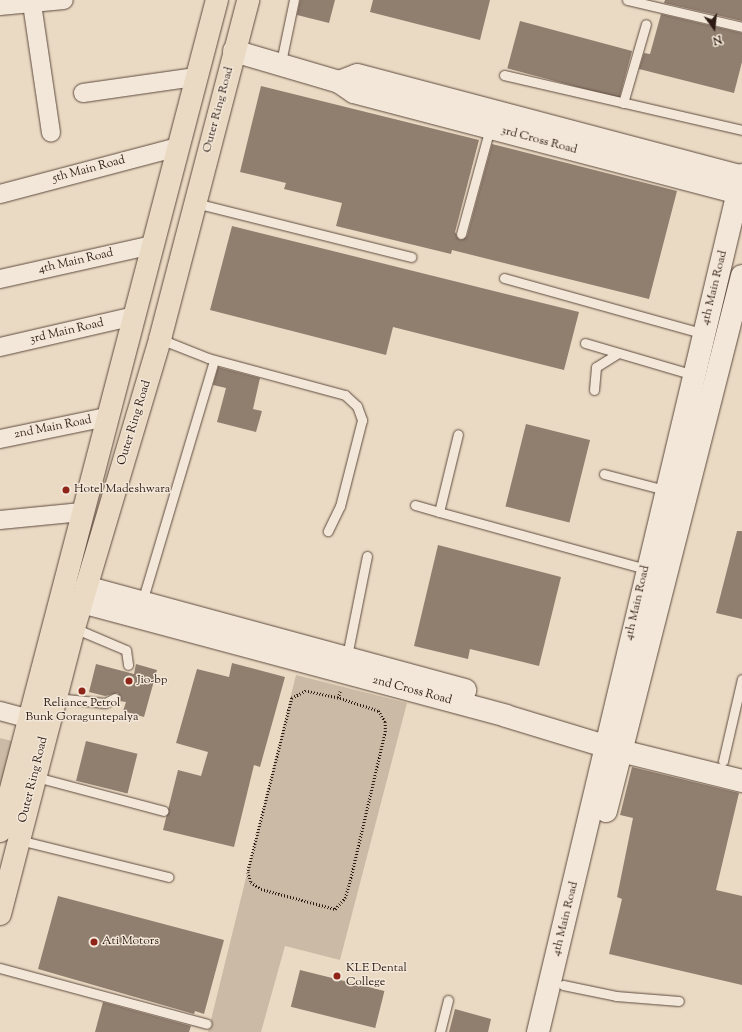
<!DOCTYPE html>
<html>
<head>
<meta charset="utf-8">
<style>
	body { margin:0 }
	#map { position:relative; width:742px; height:1032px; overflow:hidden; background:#ebdac3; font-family:"Sorts Mill Goudy",serif }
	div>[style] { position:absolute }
	.green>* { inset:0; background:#cbbaa5 }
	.building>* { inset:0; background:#907e6f; transform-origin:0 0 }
	.path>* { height:2.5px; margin-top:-1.25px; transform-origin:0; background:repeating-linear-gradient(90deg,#2e1b13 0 1px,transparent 0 3px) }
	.roads { filter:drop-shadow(0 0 1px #5d4b3f) drop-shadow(0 0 1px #5d4b3f) }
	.lane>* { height:9px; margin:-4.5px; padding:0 4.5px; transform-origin:4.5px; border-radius:4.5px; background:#f2e7d8 }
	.street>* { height:18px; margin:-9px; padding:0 9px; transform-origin:9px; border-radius:9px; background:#f2e7d8 }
	.secondary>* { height:22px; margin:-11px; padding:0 11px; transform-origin:11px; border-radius:11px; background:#f2e7d8 }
	.highway>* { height:22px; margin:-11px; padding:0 11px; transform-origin:11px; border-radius:11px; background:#ebdac3 }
	.dots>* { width:11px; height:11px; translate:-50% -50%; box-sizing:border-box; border:2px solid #f2e7d8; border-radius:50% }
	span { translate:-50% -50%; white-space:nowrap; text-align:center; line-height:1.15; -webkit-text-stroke:3px #f2e7d8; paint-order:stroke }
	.street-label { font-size:12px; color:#2e1b13 }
	.poi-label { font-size:12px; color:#2e1b13 }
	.left { translate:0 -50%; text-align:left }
	.north { position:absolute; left:694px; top:8px; width:40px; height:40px; -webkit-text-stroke:3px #f2e7d8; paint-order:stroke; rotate:165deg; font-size:11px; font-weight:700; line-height:16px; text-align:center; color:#2e1b13 }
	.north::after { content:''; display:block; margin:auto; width:14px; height:18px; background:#2e1b13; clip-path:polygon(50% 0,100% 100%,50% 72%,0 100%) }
</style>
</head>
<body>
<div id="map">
	<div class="green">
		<div style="clip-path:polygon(296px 675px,407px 703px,340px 960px,285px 946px,261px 1032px,208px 1032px)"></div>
		<div style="clip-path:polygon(0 738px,12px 741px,0 786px)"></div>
	</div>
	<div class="building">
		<div style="clip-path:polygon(300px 0,335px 0,329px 23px,297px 15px)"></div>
		<div style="clip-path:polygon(373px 0,490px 0,480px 40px,370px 12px)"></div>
		<div style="clip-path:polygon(665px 0,742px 0,742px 21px,664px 3px)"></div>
		<div style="clip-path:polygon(661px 14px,742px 33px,742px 62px,734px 93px,639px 69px,644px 53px,650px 54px)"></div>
		<div style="left:520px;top:21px;width:116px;height:49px;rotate:15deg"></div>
		<div style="clip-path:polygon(261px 86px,479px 140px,455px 232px,460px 240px,467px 236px,492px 144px,677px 191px,649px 299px,452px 250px,451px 254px,336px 226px,342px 203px,284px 189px,286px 183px,240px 172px)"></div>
		<div style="clip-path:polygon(232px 226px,579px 312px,564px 370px,393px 327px,386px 355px,210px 310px)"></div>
		<div style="clip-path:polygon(218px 367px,260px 378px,253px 409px,262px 411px,256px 432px,217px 422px,226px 388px,213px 385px)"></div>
		<div style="left:526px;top:424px;width:66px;height:85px;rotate:14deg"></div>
		<div style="clip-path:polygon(737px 531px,742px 531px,742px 619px,716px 613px)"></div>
		<div style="clip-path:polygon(438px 545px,561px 577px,539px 666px,470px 649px,468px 659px,414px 646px)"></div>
		<div style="clip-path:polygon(232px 663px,285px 677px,260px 767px,254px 765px,234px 847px,163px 830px,178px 770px,201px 776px,208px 752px,176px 743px,197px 669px,229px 677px)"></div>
		<div style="clip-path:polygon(96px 664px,134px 674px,136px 664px,157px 670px,144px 717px,123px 711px,126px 702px,120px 701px,118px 693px,105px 696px,89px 692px)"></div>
		<div style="left:86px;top:741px;width:53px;height:41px;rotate:14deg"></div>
		<div style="clip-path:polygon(632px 767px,739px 793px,716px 890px,742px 896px,742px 985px,609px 954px,622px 899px,617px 897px,633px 818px,620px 815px)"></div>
		<div style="clip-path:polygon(58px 896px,224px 940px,204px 1014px,195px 1011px,194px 1014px,38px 969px)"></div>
		<div style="left:300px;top:970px;width:87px;height:38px;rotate:14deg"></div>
		<div style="clip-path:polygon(103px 1002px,191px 1026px,189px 1032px,95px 1032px)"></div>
		<div style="clip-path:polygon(455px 1009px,491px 1019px,488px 1032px,449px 1032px)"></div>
	</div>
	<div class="path">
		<div style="left:338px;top:698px;width:33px;rotate:-168deg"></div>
		<div style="left:306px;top:691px;width:16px;rotate:153deg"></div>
		<div style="left:292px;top:698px;width:179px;rotate:104.2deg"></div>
		<div style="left:248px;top:872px;width:10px;rotate:73deg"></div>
		<div style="left:251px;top:882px;width:12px;rotate:35deg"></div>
		<div style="left:261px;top:889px;width:77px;rotate:15.1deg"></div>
		<div style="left:335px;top:909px;width:15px;rotate:-48deg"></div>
		<div style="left:345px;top:898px;width:18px;rotate:-74deg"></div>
		<div style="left:350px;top:881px;width:153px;rotate:-76.8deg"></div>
		<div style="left:385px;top:732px;width:10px;rotate:-90deg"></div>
		<div style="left:385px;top:722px;width:13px;rotate:-122deg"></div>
		<div style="left:378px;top:711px;width:42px;rotate:-162deg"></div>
		<div style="left:338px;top:698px;width:7px;rotate:-74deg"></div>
	</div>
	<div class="roads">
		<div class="lane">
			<div style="left:627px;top:0;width:118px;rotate:13.2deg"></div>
			<div style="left:281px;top:62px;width:63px;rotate:-78.2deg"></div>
			<div style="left:504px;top:75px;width:244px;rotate:13deg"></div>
			<div style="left:623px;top:103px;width:82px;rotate:-73.8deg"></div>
			<div style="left:195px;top:203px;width:223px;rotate:14deg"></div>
			<div style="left:461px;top:234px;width:110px;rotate:-74.7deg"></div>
			<div style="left:504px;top:278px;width:208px;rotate:15.6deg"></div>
			<div style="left:160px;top:339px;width:52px;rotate:21.6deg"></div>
			<div style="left:208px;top:358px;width:142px;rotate:15.1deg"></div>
			<div style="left:345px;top:395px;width:16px;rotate:43deg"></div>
			<div style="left:357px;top:406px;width:15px;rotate:70deg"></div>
			<div style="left:362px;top:420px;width:89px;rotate:104.3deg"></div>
			<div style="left:340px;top:506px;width:28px;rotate:116deg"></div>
			<div style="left:585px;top:343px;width:114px;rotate:16.4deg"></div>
			<div style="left:594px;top:390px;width:23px;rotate:-85deg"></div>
			<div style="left:596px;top:367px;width:26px;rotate:-32deg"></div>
			<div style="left:604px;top:474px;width:63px;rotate:14.7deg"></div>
			<div style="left:415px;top:505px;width:25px;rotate:16deg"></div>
			<div style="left:439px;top:512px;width:80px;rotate:-76.3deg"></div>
			<div style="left:439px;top:512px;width:215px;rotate:15.4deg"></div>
			<div style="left:142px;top:602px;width:252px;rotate:-73.4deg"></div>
			<div style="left:74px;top:628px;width:56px;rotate:22.9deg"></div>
			<div style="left:126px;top:650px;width:15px;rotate:82deg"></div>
			<div style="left:347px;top:656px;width:102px;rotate:-78.7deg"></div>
			<div style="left:56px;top:698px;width:49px;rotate:5.8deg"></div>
			<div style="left:105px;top:703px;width:11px;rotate:-27deg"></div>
			<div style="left:723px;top:761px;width:84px;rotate:-77deg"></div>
			<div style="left:36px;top:777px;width:132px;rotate:14.9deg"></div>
			<div style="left:19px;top:840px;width:154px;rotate:13.9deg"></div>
			<div style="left:0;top:968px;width:214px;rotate:15.1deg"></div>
			<div style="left:563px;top:985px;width:54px;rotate:11.7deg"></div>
			<div style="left:616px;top:996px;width:63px;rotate:4.5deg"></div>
			<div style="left:440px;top:1032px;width:33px;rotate:-76deg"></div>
		</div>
		<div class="street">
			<div style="left:32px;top:4px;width:130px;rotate:81.6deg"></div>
			<div style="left:0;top:6px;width:64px;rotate:-5.4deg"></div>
			<div style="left:83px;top:93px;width:114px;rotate:-8.1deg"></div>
			<div style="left:0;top:194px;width:184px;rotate:-14.8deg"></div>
			<div style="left:0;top:279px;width:156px;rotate:-12.6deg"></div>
			<div style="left:0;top:347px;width:138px;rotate:-13deg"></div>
			<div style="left:0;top:439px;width:108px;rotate:-11.7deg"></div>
			<div style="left:0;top:520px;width:82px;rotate:-5.6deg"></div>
			<div style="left:0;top:711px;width:28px;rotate:15deg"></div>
		</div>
		<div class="secondary">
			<div style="left:234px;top:51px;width:109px;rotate:16.4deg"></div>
			<div style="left:339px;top:82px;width:18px;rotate:34deg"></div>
			<div style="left:354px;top:92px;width:401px;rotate:14.7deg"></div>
			<div style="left:339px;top:82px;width:19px;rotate:-21deg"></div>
			<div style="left:357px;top:75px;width:398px;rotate:14.8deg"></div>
			<div style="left:86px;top:587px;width:393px;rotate:15.2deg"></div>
			<div style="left:82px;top:602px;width:439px;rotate:15deg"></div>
			<div style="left:506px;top:716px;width:120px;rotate:16.9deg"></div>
			<div style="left:621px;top:751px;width:125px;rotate:13.9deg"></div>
			<div style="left:606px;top:811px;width:552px;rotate:-75.74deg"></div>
			<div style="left:538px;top:1032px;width:881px;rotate:-76.61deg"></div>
		</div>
		<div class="highway">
			<div style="left:0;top:831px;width:859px;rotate:-75.37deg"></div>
			<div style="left:0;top:914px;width:295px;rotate:-75.5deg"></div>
			<div style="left:74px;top:628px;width:302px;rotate:-73.4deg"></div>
			<div style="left:160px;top:339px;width:350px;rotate:-75.4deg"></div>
		</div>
	</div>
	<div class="dots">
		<div style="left:66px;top:490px;background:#8f2418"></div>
		<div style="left:129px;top:681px;background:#8f2418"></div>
		<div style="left:82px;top:691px;background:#8f2418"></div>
		<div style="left:94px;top:942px;background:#8f2418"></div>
		<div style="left:337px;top:976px;background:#8f2418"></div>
	</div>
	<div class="street-label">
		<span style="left:219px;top:110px;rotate:-75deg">Outer Ring Road</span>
		<span style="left:539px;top:141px;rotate:15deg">3rd Cross Road</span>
		<span style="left:89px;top:170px;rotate:-15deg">5th Main Road</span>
		<span style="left:76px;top:262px;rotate:-13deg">4th Main Road</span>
		<span style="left:715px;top:288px;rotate:-76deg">4th Main Road</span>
		<span style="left:67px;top:332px;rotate:-13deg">3rd Main Road</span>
		<span style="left:135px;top:423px;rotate:-73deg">Outer Ring Road</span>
		<span style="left:53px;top:428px;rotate:-11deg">2nd Main Road</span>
		<span style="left:638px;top:603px;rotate:-77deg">4th Main Road</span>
		<span style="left:412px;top:691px;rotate:15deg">2nd Cross Road</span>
		<span style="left:34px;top:780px;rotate:-76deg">Outer Ring Road</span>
		<span style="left:566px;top:919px;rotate:-76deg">4th Main Road</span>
	</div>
	<div class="poi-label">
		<span class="left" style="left:74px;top:490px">Hotel Madeshwara</span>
		<span class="left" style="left:137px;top:681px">Jio-bp</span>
		<span style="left:82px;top:711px">Reliance Petrol<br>Bunk Goraguntepalya</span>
		<span class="left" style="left:102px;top:942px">Ati Motors</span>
		<span class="left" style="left:346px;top:976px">KLE Dental<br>College</span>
	</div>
	<div class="north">N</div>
</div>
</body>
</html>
